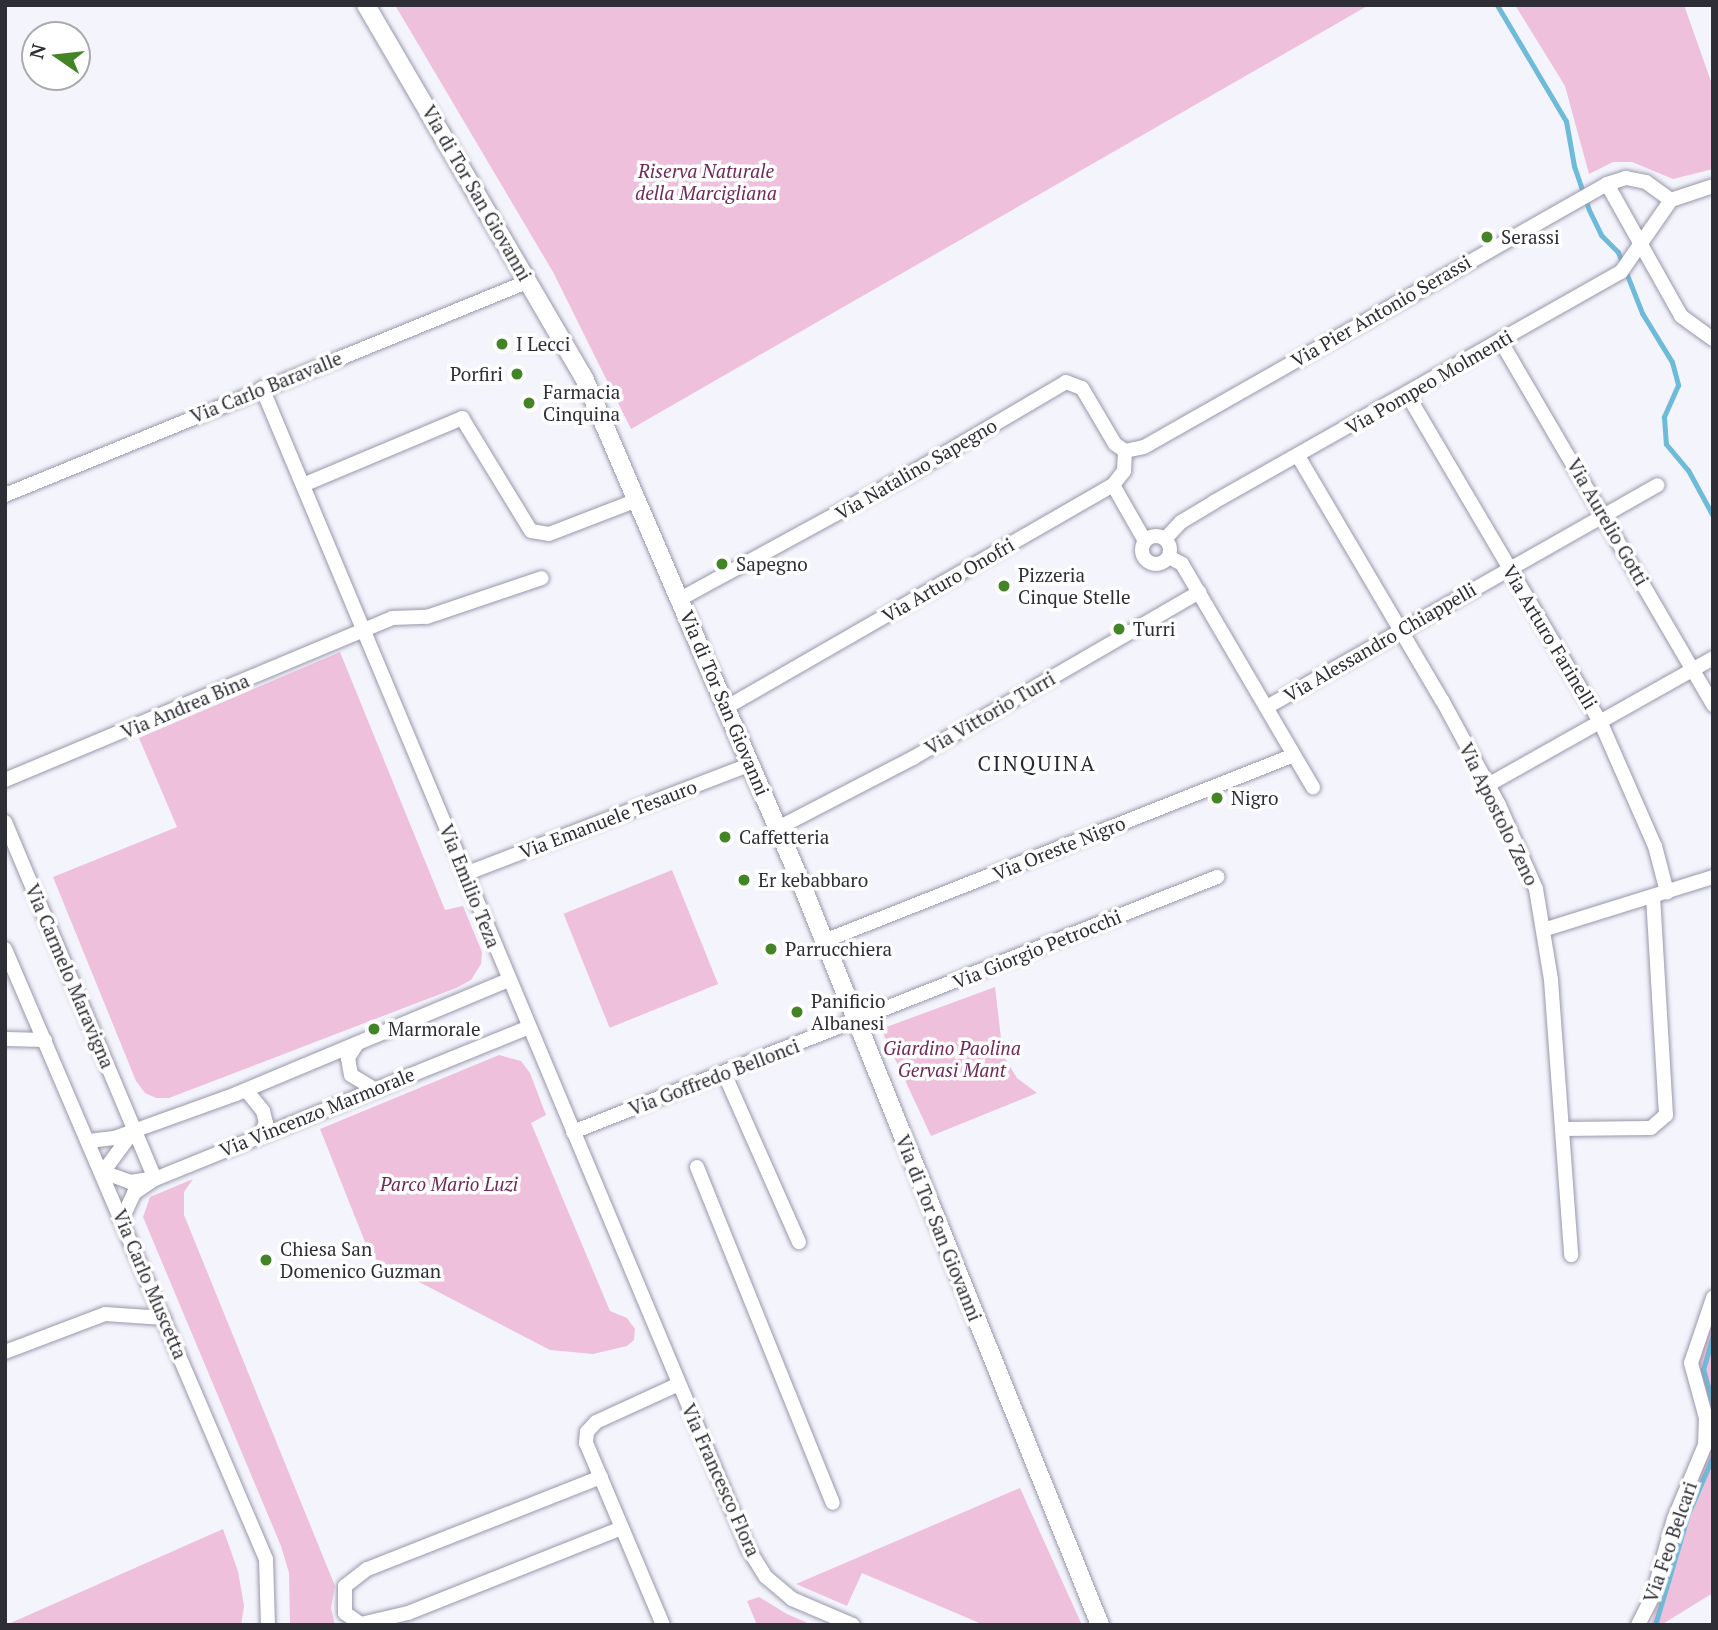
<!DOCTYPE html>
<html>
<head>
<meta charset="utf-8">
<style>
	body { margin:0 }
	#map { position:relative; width:1718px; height:1630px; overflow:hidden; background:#f4f4fd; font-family:"PT Serif",serif }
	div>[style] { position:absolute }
	.green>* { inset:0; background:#efc0dc; transform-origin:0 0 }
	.stream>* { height:5px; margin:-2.5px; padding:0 2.5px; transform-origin:2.5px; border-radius:2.5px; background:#6ebbd9 }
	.roads { filter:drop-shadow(0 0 2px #9797aa) drop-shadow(0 0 2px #9797aa) }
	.minor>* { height:14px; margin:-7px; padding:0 7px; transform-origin:7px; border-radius:7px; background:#fff }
	.minor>.ring { margin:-7px; padding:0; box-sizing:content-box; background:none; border:14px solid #fff; border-radius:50% }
	.tertiary>* { height:18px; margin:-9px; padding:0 9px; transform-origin:9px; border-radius:9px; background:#fff }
	.dots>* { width:19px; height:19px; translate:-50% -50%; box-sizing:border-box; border:4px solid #fff; border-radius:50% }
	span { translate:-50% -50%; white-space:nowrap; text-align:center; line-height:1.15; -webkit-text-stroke:7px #fff; paint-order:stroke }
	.park-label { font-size:19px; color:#712959; font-style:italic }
	.street-label { font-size:19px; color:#2e2e36 }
	.poi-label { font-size:19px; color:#2e2e36 }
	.left { translate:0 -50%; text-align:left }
	.right { translate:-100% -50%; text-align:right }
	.neighbourhood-label { font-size:21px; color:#272836; letter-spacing:2px }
	.frame { position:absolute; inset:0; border:7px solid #2e2e36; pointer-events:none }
	.north { position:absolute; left:21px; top:21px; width:70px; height:70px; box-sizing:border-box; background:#fff; border:2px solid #ababaf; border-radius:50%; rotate:284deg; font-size:19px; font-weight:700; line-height:28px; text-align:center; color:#2e2e36 }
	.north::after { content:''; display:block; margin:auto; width:24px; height:32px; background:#438426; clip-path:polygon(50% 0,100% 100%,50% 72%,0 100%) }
</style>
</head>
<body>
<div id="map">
	<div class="green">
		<div style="clip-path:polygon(395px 5px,1369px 5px,631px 429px,553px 272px)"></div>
		<div style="clip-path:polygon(1515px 5px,1684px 5px,1713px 87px,1713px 169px,1673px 179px,1632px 162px,1613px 162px,1589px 174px,1565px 86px)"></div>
		<div style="clip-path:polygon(340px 652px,445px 910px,463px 906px,482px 952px,481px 964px,471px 980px,456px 988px,169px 1098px,156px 1098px,145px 1093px,136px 1081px,53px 877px,177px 827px,139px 738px)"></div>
		<div style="left:672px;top:870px;width:123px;height:117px;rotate:68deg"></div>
		<div style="clip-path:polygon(995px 987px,1003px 1055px,1017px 1078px,1037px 1093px,931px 1136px,881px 1029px)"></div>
		<div style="clip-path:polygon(499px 1055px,521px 1061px,530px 1073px,546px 1115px,531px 1123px,610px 1311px,627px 1318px,635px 1329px,634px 1340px,627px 1346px,593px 1354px,550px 1350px,371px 1257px,320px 1129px)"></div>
		<div style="clip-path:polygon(193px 1179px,184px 1192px,184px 1215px,335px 1586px,331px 1608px,335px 1625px,290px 1625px,289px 1573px,281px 1546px,143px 1217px,150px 1197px)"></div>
		<div style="clip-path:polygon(1713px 1309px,1713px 1432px,1695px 1368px)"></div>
		<div style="clip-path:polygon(1713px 1436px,1713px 1593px,1661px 1625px,1651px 1625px,1684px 1505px)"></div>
		<div style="clip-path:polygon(1020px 1488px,1082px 1625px,984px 1625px,862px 1573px,847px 1606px,796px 1584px)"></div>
		<div style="clip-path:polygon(223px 1529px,238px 1571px,244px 1606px,241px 1625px,6px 1625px)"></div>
		<div style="clip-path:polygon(759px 1597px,787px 1614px,812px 1625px,757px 1625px,747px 1601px)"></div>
	</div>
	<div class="stream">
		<div style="left:1497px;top:5px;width:135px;rotate:59.3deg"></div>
		<div style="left:1566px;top:121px;width:46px;rotate:79.9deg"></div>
		<div style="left:1574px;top:166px;width:46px;rotate:71.2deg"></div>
		<div style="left:1589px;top:210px;width:28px;rotate:64deg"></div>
		<div style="left:1601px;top:235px;width:24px;rotate:45deg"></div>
		<div style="left:1618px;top:252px;width:66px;rotate:68.5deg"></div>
		<div style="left:1642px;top:313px;width:57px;rotate:58.5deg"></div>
		<div style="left:1672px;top:362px;width:24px;rotate:75deg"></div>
		<div style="left:1678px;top:385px;width:35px;rotate:114deg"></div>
		<div style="left:1664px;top:417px;width:27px;rotate:86deg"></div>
		<div style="left:1666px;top:444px;width:34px;rotate:50deg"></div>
		<div style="left:1688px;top:470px;width:52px;rotate:61.5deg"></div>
		<div style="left:1713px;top:1335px;width:35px;rotate:106deg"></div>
		<div style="left:1703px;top:1369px;width:37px;rotate:74deg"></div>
		<div style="left:1655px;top:1625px;width:116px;rotate:-73.4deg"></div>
		<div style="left:1688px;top:1514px;width:63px;rotate:-66.7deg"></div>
	</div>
	<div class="roads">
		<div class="minor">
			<div style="left:1607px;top:184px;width:151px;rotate:60.7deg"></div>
			<div style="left:1681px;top:316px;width:39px;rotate:36deg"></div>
			<div style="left:1671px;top:200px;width:44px;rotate:-18.4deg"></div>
			<div style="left:1500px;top:340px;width:423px;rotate:59.7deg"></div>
			<div style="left:262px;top:388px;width:1260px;rotate:67.26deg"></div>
			<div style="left:749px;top:1550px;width:32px;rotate:58deg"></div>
			<div style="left:766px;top:1577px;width:34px;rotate:40deg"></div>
			<div style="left:792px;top:1599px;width:66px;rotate:23.1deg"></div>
			<div style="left:1407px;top:394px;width:380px;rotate:59.5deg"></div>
			<div style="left:1600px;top:721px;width:137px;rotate:66.3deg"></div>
			<div style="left:1655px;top:846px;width:48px;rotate:75.4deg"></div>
			<div style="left:1125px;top:451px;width:19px;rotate:-12deg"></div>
			<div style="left:1144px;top:447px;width:532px;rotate:-29.6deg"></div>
			<div style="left:1607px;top:184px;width:20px;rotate:-18deg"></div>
			<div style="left:1626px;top:178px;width:20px;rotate:11deg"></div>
			<div style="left:1646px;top:182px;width:31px;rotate:36deg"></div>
			<div style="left:1298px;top:456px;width:283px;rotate:59.5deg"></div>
			<div style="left:1442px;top:700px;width:119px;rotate:61.5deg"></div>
			<div style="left:1499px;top:805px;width:92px;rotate:66.2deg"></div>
			<div style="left:1536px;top:889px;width:92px;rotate:80.6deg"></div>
			<div style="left:1551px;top:980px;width:276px;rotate:85.8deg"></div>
			<div style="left:303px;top:485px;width:173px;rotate:-22.8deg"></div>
			<div style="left:462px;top:418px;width:132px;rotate:58.6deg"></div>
			<div style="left:531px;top:531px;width:18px;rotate:9deg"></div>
			<div style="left:549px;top:534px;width:94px;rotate:-21.1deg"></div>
			<div style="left:1113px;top:485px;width:64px;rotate:60.3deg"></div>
			<div style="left:5px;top:495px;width:566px;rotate:-22.21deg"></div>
			<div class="ring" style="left:1142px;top:536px;width:14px;height:14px"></div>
			<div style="left:1165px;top:539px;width:23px;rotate:-47deg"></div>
			<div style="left:1181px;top:522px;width:39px;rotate:-31deg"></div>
			<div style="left:1214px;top:502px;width:467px;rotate:-29.5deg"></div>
			<div style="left:1621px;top:272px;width:88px;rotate:-55.2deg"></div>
			<div style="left:1169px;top:557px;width:15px;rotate:28deg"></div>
			<div style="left:1182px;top:564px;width:259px;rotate:59.6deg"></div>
			<div style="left:680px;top:599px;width:268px;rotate:-28.6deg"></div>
			<div style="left:915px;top:471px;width:175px;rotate:-30.5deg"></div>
			<div style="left:1066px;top:382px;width:17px;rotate:21deg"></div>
			<div style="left:1082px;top:388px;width:65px;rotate:59.5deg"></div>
			<div style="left:1115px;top:444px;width:12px;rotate:35deg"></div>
			<div style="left:727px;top:707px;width:445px;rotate:-29.9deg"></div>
			<div style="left:1113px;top:485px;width:18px;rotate:-52deg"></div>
			<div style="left:1124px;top:471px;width:20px;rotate:-87deg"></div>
			<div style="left:1267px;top:707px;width:449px;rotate:-29.6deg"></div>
			<div style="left:5px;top:780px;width:420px;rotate:-22.7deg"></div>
			<div style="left:392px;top:618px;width:35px;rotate:-2deg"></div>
			<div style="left:427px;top:617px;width:121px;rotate:-18.7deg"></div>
			<div style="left:1488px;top:785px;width:258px;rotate:-29.4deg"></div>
			<div style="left:5px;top:822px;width:387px;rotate:67.2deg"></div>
			<div style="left:778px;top:828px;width:152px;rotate:-27.4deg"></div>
			<div style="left:913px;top:758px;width:331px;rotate:-30.1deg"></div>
			<div style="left:465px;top:874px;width:306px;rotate:-21deg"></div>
			<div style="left:1546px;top:929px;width:175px;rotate:-17.3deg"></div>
			<div style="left:824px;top:941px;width:505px;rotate:-21.59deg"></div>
			<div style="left:5px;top:949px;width:663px;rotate:66.84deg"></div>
			<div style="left:266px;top:1559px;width:66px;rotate:88.3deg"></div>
			<div style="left:5px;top:1039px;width:40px;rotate:1.4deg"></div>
			<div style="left:357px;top:1044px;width:17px;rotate:123deg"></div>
			<div style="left:348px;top:1058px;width:17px;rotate:80deg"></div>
			<div style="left:351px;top:1075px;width:27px;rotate:31deg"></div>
			<div style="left:724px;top:1073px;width:185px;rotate:66.1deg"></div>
			<div style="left:246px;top:1090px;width:27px;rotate:51deg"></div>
			<div style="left:263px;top:1111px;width:12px;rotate:76deg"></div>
			<div style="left:266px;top:1123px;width:11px;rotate:117deg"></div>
			<div style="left:1563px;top:1129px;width:88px;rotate:-0.7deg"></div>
			<div style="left:1651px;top:1128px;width:20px;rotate:-41deg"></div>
			<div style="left:1666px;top:1115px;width:218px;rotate:-93.4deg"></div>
			<div style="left:573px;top:1132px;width:693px;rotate:-21.6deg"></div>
			<div style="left:89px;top:1141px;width:25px;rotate:-7deg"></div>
			<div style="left:114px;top:1138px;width:130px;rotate:-19.8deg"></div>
			<div style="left:236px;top:1094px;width:296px;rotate:-22.7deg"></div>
			<div style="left:697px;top:1167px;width:362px;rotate:68deg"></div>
			<div style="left:103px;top:1172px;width:29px;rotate:20deg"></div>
			<div style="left:130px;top:1182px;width:20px;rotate:-9deg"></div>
			<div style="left:103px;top:1172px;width:49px;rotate:-53.4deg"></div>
			<div style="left:122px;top:1219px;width:29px;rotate:-65deg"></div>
			<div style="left:134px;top:1193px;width:25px;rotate:-34deg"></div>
			<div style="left:155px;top:1179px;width:404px;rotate:-22.1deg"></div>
			<div style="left:5px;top:1352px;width:107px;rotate:-20.8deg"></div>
			<div style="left:105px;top:1314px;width:59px;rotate:3.9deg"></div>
			<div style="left:601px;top:1477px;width:251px;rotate:158.5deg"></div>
			<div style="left:367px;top:1569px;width:28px;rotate:142deg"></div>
			<div style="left:345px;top:1586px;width:27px;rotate:90deg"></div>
			<div style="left:345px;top:1613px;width:19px;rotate:35deg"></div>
			<div style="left:361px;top:1624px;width:48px;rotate:-13.2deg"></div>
			<div style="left:408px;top:1613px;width:230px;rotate:-21.7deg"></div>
			<div style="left:663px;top:1625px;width:198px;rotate:-112.9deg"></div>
			<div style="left:586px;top:1443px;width:11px;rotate:-85deg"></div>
			<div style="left:587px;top:1432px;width:13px;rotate:-48deg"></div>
			<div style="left:596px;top:1422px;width:91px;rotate:-24.6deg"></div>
			<div style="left:1638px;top:1625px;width:34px;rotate:-63deg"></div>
			<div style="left:1653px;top:1595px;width:79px;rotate:-74.6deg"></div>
			<div style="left:1674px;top:1519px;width:80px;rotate:-67.3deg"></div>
			<div style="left:1705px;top:1445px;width:27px;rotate:-88deg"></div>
			<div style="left:1706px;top:1418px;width:57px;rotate:-105.3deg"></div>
			<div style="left:1691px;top:1363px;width:69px;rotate:-71.3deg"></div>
		</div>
		<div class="tertiary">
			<div style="left:366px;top:5px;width:432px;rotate:59.7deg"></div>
			<div style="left:584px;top:378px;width:539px;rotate:66.72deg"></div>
			<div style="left:797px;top:873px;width:811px;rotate:68.05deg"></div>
		</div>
	</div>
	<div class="dots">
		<div style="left:1487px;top:237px;background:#438426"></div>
		<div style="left:502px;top:344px;background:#438426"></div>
		<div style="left:517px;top:374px;background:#438426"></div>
		<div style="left:529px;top:403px;background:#438426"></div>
		<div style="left:722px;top:564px;background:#438426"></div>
		<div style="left:1004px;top:586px;background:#438426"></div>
		<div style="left:1119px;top:629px;background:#438426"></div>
		<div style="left:1217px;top:798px;background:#438426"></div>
		<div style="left:725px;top:837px;background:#438426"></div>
		<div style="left:744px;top:880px;background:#438426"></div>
		<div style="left:771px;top:949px;background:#438426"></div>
		<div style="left:797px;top:1012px;background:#438426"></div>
		<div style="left:374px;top:1029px;background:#438426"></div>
		<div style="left:266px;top:1260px;background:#438426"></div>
	</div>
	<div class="park-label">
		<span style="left:706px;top:182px">Riserva Naturale<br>della Marcigliana</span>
		<span style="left:952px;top:1059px">Giardino Paolina<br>Gervasi Mant</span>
		<span style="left:449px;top:1184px">Parco Mario Luzi</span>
	</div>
	<div class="street-label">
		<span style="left:477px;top:193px;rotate:60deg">Via di Tor San Giovanni</span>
		<span style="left:1381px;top:311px;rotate:-30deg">Via Pier Antonio Serassi</span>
		<span style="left:1429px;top:382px;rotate:-30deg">Via Pompeo Molmenti</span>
		<span style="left:266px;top:387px;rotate:-22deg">Via Carlo Baravalle</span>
		<span style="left:916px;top:469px;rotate:-30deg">Via Natalino Sapegno</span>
		<span style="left:1608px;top:522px;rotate:60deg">Via Aurelio Gotti</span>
		<span style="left:948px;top:580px;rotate:-30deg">Via Arturo Onofri</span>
		<span style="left:1550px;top:637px;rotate:59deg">Via Arturo Farinelli</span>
		<span style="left:1380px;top:642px;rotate:-30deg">Via Alessandro Chiappelli</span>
		<span style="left:725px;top:703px;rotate:67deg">Via di Tor San Giovanni</span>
		<span style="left:185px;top:706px;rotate:-23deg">Via Andrea Bina</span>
		<span style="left:990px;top:713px;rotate:-30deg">Via Vittorio Turri</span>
		<span style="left:1499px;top:814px;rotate:64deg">Via Apostolo Zeno</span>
		<span style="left:608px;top:819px;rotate:-21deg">Via Emanuele Tesauro</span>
		<span style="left:1059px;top:848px;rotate:-22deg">Via Oreste Nigro</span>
		<span style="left:470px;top:886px;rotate:68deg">Via Emilio Teza</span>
		<span style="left:1037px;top:949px;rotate:-22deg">Via Giorgio Petrocchi</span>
		<span style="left:70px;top:976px;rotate:67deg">Via Carmelo Maravigna</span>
		<span style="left:714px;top:1077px;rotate:-21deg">Via Goffredo Bellonci</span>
		<span style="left:317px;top:1112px;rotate:-22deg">Via Vincenzo Marmorale</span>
		<span style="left:939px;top:1228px;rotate:68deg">Via di Tor San Giovanni</span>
		<span style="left:150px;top:1284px;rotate:67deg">Via Carlo Muscetta</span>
		<span style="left:721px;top:1480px;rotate:66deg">Via Francesco Flora</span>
		<span style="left:1670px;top:1542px;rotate:-71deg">Via Feo Belcari</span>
	</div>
	<div class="poi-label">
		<span class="left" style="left:1501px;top:237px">Serassi</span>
		<span class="left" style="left:516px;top:344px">I Lecci</span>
		<span class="right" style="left:503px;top:374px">Porfiri</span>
		<span class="left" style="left:543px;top:403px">Farmacia<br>Cinquina</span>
		<span class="left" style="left:736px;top:564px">Sapegno</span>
		<span class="left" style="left:1018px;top:586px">Pizzeria<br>Cinque Stelle</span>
		<span class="left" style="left:1133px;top:629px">Turri</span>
		<span class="left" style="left:1231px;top:798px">Nigro</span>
		<span class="left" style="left:739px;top:837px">Caffetteria</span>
		<span class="left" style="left:758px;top:880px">Er kebabbaro</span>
		<span class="left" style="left:785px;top:949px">Parrucchiera</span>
		<span class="left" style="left:811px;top:1012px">Panificio<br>Albanesi</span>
		<span class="left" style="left:388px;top:1029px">Marmorale</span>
		<span class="left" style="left:280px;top:1260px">Chiesa San<br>Domenico Guzman</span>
	</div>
	<div class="neighbourhood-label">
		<span style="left:1037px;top:763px">CINQUINA</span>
	</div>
	<div class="frame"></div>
	<div class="north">N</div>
</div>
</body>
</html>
